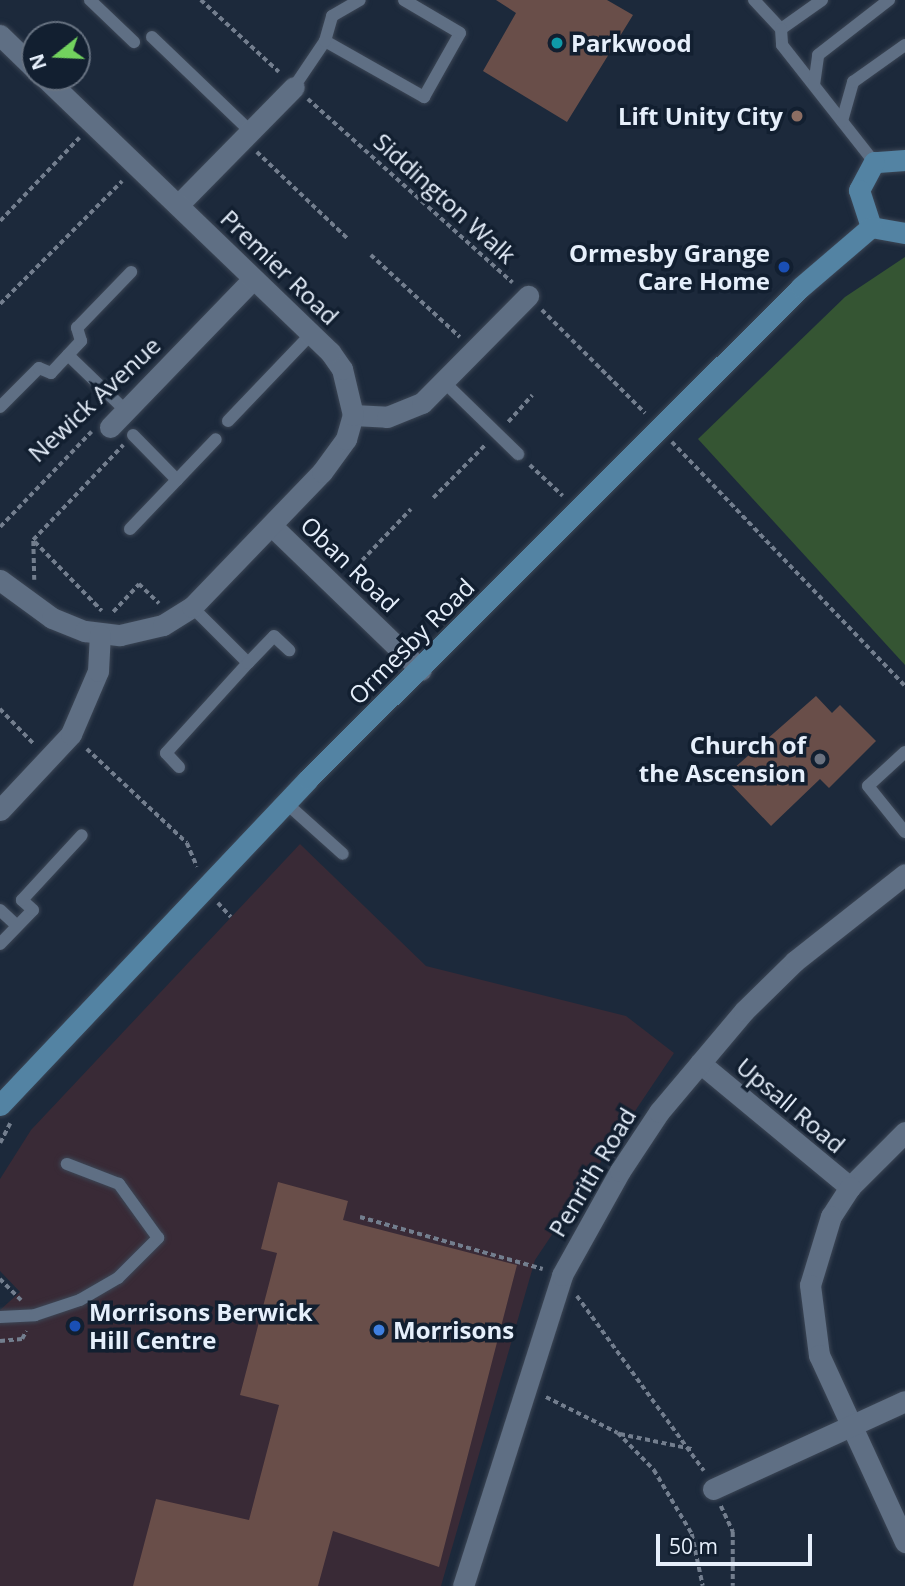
<!DOCTYPE html>
<html>
<head>
<meta charset="utf-8">
<style>
	body { margin:0 }
	#map { position:relative; width:905px; height:1586px; overflow:hidden; background:#1c293b; font-family:"Open Sans",sans-serif }
	div>[style] { position:absolute }
	.commercial>* { inset:0; background:#392a36 }
	.green>* { inset:0; background:#355533 }
	.building>* { inset:0; background:#694e49 }
	.path>* { height:3.5px; margin-top:-1.75px; transform-origin:0; background:repeating-linear-gradient(90deg,#737e8e 0 5px,transparent 0 8.5px) }
	.roads { filter:drop-shadow(0 0 2px #3c4655) drop-shadow(0 0 2px #3c4655) }
	.lane>* { height:12px; margin:-6px; padding:0 6px; transform-origin:6px; border-radius:6px; background:#5f6f84 }
	.street>* { height:21px; margin:-10.5px; padding:0 10.5px; transform-origin:10.5px; border-radius:10.5px; background:#5f6f84 }
	.secondary>* { height:21px; margin:-10.5px; padding:0 10.5px; transform-origin:10.5px; border-radius:10.5px; background:#5383a3 }
	.dots>* { width:19px; height:19px; translate:-50% -50%; box-sizing:border-box; border:4px solid #121f30; border-radius:50% }
	span { translate:-50% -50%; white-space:nowrap; text-align:center; line-height:1.15; -webkit-text-stroke:7px #121f30; paint-order:stroke }
	.poi-label { font-size:24px; color:#e6effb; font-weight:700 }
	.left { translate:0 -50%; text-align:left }
	.right { translate:-100% -50%; text-align:right }
	.street-label { font-size:24px; color:#e6effb }
	.north { position:absolute; left:21px; top:21px; width:70px; height:70px; box-sizing:border-box; background:#121f30; border:2px solid #677281; border-radius:50%; rotate:252deg; font-size:19px; font-weight:700; line-height:28px; text-align:center; color:#e6effb }
	.north::after { content:''; display:block; margin:auto; width:24px; height:32px; background:#72d25e; clip-path:polygon(50% 0,100% 100%,50% 72%,0 100%) }
	.scale { position:absolute; left:656px; top:1534px; width:156px; height:32px; box-sizing:border-box; border:4px solid #e6effb; border-top:0; padding-left:9px; font-size:21px; line-height:24px; white-space:nowrap; color:#e6effb; -webkit-text-stroke:5px #121f30; paint-order:stroke }
</style>
</head>
<body>
<div id="map">
	<div class="commercial">
		<div style="clip-path:polygon(300px 844px,426px 966px,626px 1016px,674px 1053px,535px 1260px,441px 1586px,0 1586px,0 1310px,20px 1292px,0 1271px,0 1179px,31px 1130px)"></div>
	</div>
	<div class="green">
		<div style="clip-path:polygon(905px 257px,905px 665px,698px 439px,845px 297px)"></div>
	</div>
	<div class="building">
		<div style="clip-path:polygon(496px 0,607px 0,633px 15px,567px 122px,483px 71px,516px 13px)"></div>
		<div style="clip-path:polygon(816px 696px,832px 713px,840px 705px,876px 741px,829px 788px,820px 779px,771px 826px,724px 777px)"></div>
		<div style="clip-path:polygon(278px 1182px,348px 1201px,343px 1220px,517px 1265px,439px 1567px,333px 1531px,318px 1586px,133px 1586px,156px 1499px,249px 1520px,279px 1405px,240px 1395px,277px 1253px,261px 1249px)"></div>
	</div>
	<div class="path">
		<div style="left:201px;top:0;width:106px;rotate:42.7deg"></div>
		<div style="left:308px;top:99px;width:275px;rotate:41.9deg"></div>
		<div style="left:257px;top:152px;width:127px;rotate:43.7deg"></div>
		<div style="left:0;top:221px;width:115px;rotate:-46.4deg"></div>
		<div style="left:371px;top:255px;width:121px;rotate:42.7deg"></div>
		<div style="left:0;top:304px;width:173px;rotate:-45.2deg"></div>
		<div style="left:542px;top:310px;width:146px;rotate:45deg"></div>
		<div style="left:508px;top:422px;width:36px;rotate:-48deg"></div>
		<div style="left:672px;top:442px;width:337px;rotate:46.3deg"></div>
		<div style="left:530px;top:465px;width:45px;rotate:43.2deg"></div>
		<div style="left:433px;top:498px;width:74px;rotate:-45.5deg"></div>
		<div style="left:0;top:527px;width:132px;rotate:-46.2deg"></div>
		<div style="left:35px;top:542px;width:96px;rotate:45.8deg"></div>
		<div style="left:350px;top:573px;width:88px;rotate:-46.4deg"></div>
		<div style="left:34px;top:580px;width:40px;rotate:-91.4deg"></div>
		<div style="left:33px;top:540px;width:131px;rotate:-46.5deg"></div>
		<div style="left:113px;top:612px;width:38px;rotate:-47deg"></div>
		<div style="left:139px;top:584px;width:28px;rotate:44deg"></div>
		<div style="left:0;top:709px;width:50px;rotate:45.8deg"></div>
		<div style="left:87px;top:749px;width:137px;rotate:43.2deg"></div>
		<div style="left:187px;top:843px;width:26px;rotate:67deg"></div>
		<div style="left:218px;top:903px;width:19px;rotate:47deg"></div>
		<div style="left:0;top:1143px;width:22px;rotate:-63deg"></div>
		<div style="left:360px;top:1217px;width:190px;rotate:15.9deg"></div>
		<div style="left:0;top:1279px;width:30px;rotate:45deg"></div>
		<div style="left:577px;top:1296px;width:216px;rotate:54deg"></div>
		<div style="left:0;top:1341px;width:22px;rotate:-5deg"></div>
		<div style="left:22px;top:1339px;width:9px;rotate:-63deg"></div>
		<div style="left:546px;top:1397px;width:80px;rotate:26.6deg"></div>
		<div style="left:618px;top:1433px;width:52px;rotate:45.8deg"></div>
		<div style="left:654px;top:1470px;width:74px;rotate:59.3deg"></div>
		<div style="left:692px;top:1534px;width:53px;rotate:78.1deg"></div>
		<div style="left:620px;top:1434px;width:74px;rotate:11.8deg"></div>
		<div style="left:721px;top:1506px;width:29px;rotate:65deg"></div>
		<div style="left:733px;top:1532px;width:54px;rotate:90deg"></div>
	</div>
	<div class="roads">
		<div class="lane">
			<div style="left:90px;top:0;width:61px;rotate:43.7deg"></div>
			<div style="left:754px;top:0;width:40px;rotate:47deg"></div>
			<div style="left:822px;top:0;width:50px;rotate:144.7deg"></div>
			<div style="left:781px;top:29px;width:16px;rotate:86deg"></div>
			<div style="left:782px;top:45px;width:149px;rotate:51.8deg"></div>
			<div style="left:152px;top:37px;width:136px;rotate:43.8deg"></div>
			<div style="left:325px;top:41px;width:114px;rotate:29.5deg"></div>
			<div style="left:424px;top:97px;width:73px;rotate:-60.6deg"></div>
			<div style="left:460px;top:33px;width:65px;rotate:-149.5deg"></div>
			<div style="left:814px;top:85px;width:30px;rotate:-82deg"></div>
			<div style="left:818px;top:55px;width:90px;rotate:-37.8deg"></div>
			<div style="left:294px;top:87px;width:55px;rotate:-56deg"></div>
			<div style="left:325px;top:41px;width:26px;rotate:-74deg"></div>
			<div style="left:332px;top:16px;width:32px;rotate:-30deg"></div>
			<div style="left:842px;top:121px;width:41px;rotate:-74.2deg"></div>
			<div style="left:853px;top:82px;width:64px;rotate:-35.4deg"></div>
			<div style="left:68px;top:355px;width:81px;rotate:44deg"></div>
			<div style="left:443px;top:381px;width:105px;rotate:44.2deg"></div>
			<div style="left:0;top:407px;width:55px;rotate:-45deg"></div>
			<div style="left:39px;top:368px;width:13px;rotate:23deg"></div>
			<div style="left:51px;top:373px;width:44px;rotate:-46.8deg"></div>
			<div style="left:81px;top:341px;width:14px;rotate:-107deg"></div>
			<div style="left:77px;top:328px;width:78px;rotate:-46deg"></div>
			<div style="left:228px;top:421px;width:120px;rotate:-46.3deg"></div>
			<div style="left:133px;top:435px;width:63px;rotate:45.6deg"></div>
			<div style="left:130px;top:529px;width:124px;rotate:-46.3deg"></div>
			<div style="left:192px;top:607px;width:79px;rotate:45deg"></div>
			<div style="left:905px;top:752px;width:50px;rotate:137.4deg"></div>
			<div style="left:868px;top:786px;width:59px;rotate:51.2deg"></div>
			<div style="left:179px;top:767px;width:19px;rotate:-133deg"></div>
			<div style="left:166px;top:753px;width:122px;rotate:-47.7deg"></div>
			<div style="left:248px;top:663px;width:37px;rotate:-46deg"></div>
			<div style="left:274px;top:636px;width:21px;rotate:43deg"></div>
			<div style="left:286px;top:803px;width:76px;rotate:41.8deg"></div>
			<div style="left:0;top:910px;width:23px;rotate:43deg"></div>
			<div style="left:0;top:944px;width:47px;rotate:-45.9deg"></div>
			<div style="left:33px;top:910px;width:15px;rotate:-138deg"></div>
			<div style="left:22px;top:900px;width:88px;rotate:-47.3deg"></div>
			<div style="left:0;top:1317px;width:35px;rotate:-3deg"></div>
			<div style="left:35px;top:1315px;width:47px;rotate:-18.4deg"></div>
			<div style="left:80px;top:1300px;width:44px;rotate:-30.1deg"></div>
			<div style="left:118px;top:1278px;width:57px;rotate:-45deg"></div>
			<div style="left:158px;top:1238px;width:67px;rotate:-125.8deg"></div>
			<div style="left:119px;top:1184px;width:56px;rotate:-159deg"></div>
		</div>
		<div class="street">
			<div style="left:0;top:35px;width:49px;rotate:44.2deg"></div>
			<div style="left:178px;top:205px;width:165px;rotate:-45.5deg"></div>
			<div style="left:353px;top:415px;width:34px;rotate:3deg"></div>
			<div style="left:387px;top:417px;width:38px;rotate:-22deg"></div>
			<div style="left:422px;top:403px;width:151px;rotate:-45.3deg"></div>
			<div style="left:110px;top:427px;width:204px;rotate:-46deg"></div>
			<div style="left:272px;top:526px;width:207px;rotate:44deg"></div>
			<div style="left:0;top:580px;width:64px;rotate:36.2deg"></div>
			<div style="left:52px;top:618px;width:35px;rotate:22deg"></div>
			<div style="left:85px;top:631px;width:35px;rotate:7deg"></div>
			<div style="left:120px;top:635px;width:44px;rotate:-13.1deg"></div>
			<div style="left:163px;top:625px;width:34px;rotate:-32deg"></div>
			<div style="left:192px;top:607px;width:187px;rotate:-46.1deg"></div>
			<div style="left:322px;top:472px;width:41px;rotate:-54deg"></div>
			<div style="left:346px;top:439px;width:25px;rotate:-74deg"></div>
			<div style="left:353px;top:415px;width:47px;rotate:-103.4deg"></div>
			<div style="left:342px;top:369px;width:21px;rotate:-125deg"></div>
			<div style="left:330px;top:352px;width:397px;rotate:-136.1deg"></div>
			<div style="left:0;top:810px;width:104px;rotate:-46.9deg"></div>
			<div style="left:71px;top:734px;width:69px;rotate:-66.8deg"></div>
			<div style="left:98px;top:671px;width:36px;rotate:-87deg"></div>
			<div style="left:700px;top:1063px;width:195px;rotate:39.6deg"></div>
			<div style="left:905px;top:1132px;width:78px;rotate:135deg"></div>
			<div style="left:850px;top:1187px;width:35px;rotate:123deg"></div>
			<div style="left:831px;top:1216px;width:72px;rotate:106.9deg"></div>
			<div style="left:810px;top:1285px;width:71px;rotate:82.7deg"></div>
			<div style="left:819px;top:1355px;width:206px;rotate:65.3deg"></div>
			<div style="left:713px;top:1489px;width:211px;rotate:-24.6deg"></div>
			<div style="left:463px;top:1586px;width:326px;rotate:-72.3deg"></div>
			<div style="left:562px;top:1275px;width:119px;rotate:-60.9deg"></div>
			<div style="left:620px;top:1171px;width:71px;rotate:-56.5deg"></div>
			<div style="left:659px;top:1112px;width:132px;rotate:-49.9deg"></div>
			<div style="left:744px;top:1011px;width:71px;rotate:-44.4deg"></div>
			<div style="left:795px;top:961px;width:140px;rotate:-38.3deg"></div>
		</div>
		<div class="secondary">
			<div style="left:905px;top:160px;width:31px;rotate:176deg"></div>
			<div style="left:874px;top:162px;width:32px;rotate:118deg"></div>
			<div style="left:859px;top:190px;width:39px;rotate:72deg"></div>
			<div style="left:871px;top:227px;width:35px;rotate:10deg"></div>
			<div style="left:0;top:1105px;width:448px;rotate:-46.6deg"></div>
			<div style="left:308px;top:779px;width:697px;rotate:-44.94deg"></div>
			<div style="left:801px;top:287px;width:92px;rotate:-40.6deg"></div>
		</div>
	</div>
	<div class="dots">
		<div style="left:557px;top:43px;background:#0f9aa8"></div>
		<div style="left:797px;top:116px;background:#8d6e63"></div>
		<div style="left:784px;top:267px;background:#1a4fb4"></div>
		<div style="left:820px;top:759px;background:#6b7280"></div>
		<div style="left:75px;top:1326px;background:#1a4fb4"></div>
		<div style="left:379px;top:1330px;background:#3f7fe0"></div>
	</div>
	<div class="poi-label">
		<span class="left" style="left:571px;top:43px">Parkwood</span>
		<span class="right" style="left:783px;top:116px">Lift Unity City</span>
		<span class="right" style="left:770px;top:267px">Ormesby Grange<br>Care Home</span>
		<span class="right" style="left:806px;top:759px">Church of<br>the Ascension</span>
		<span class="left" style="left:89px;top:1326px">Morrisons Berwick<br>Hill Centre</span>
		<span class="left" style="left:393px;top:1330px">Morrisons</span>
	</div>
	<div class="street-label">
		<span style="left:445px;top:198px;rotate:42deg">Siddington Walk</span>
		<span style="left:280px;top:267px;rotate:44deg">Premier Road</span>
		<span style="left:94px;top:399px;rotate:-43deg">Newick Avenue</span>
		<span style="left:350px;top:564px;rotate:44deg">Oban Road</span>
		<span style="left:411px;top:641px;rotate:-45deg">Ormesby Road</span>
		<span style="left:791px;top:1105px;rotate:40deg">Upsall Road</span>
		<span style="left:592px;top:1172px;rotate:-59deg">Penrith Road</span>
	</div>
	<div class="north">N</div>
	<div class="scale">50 m</div>
</div>
</body>
</html>
